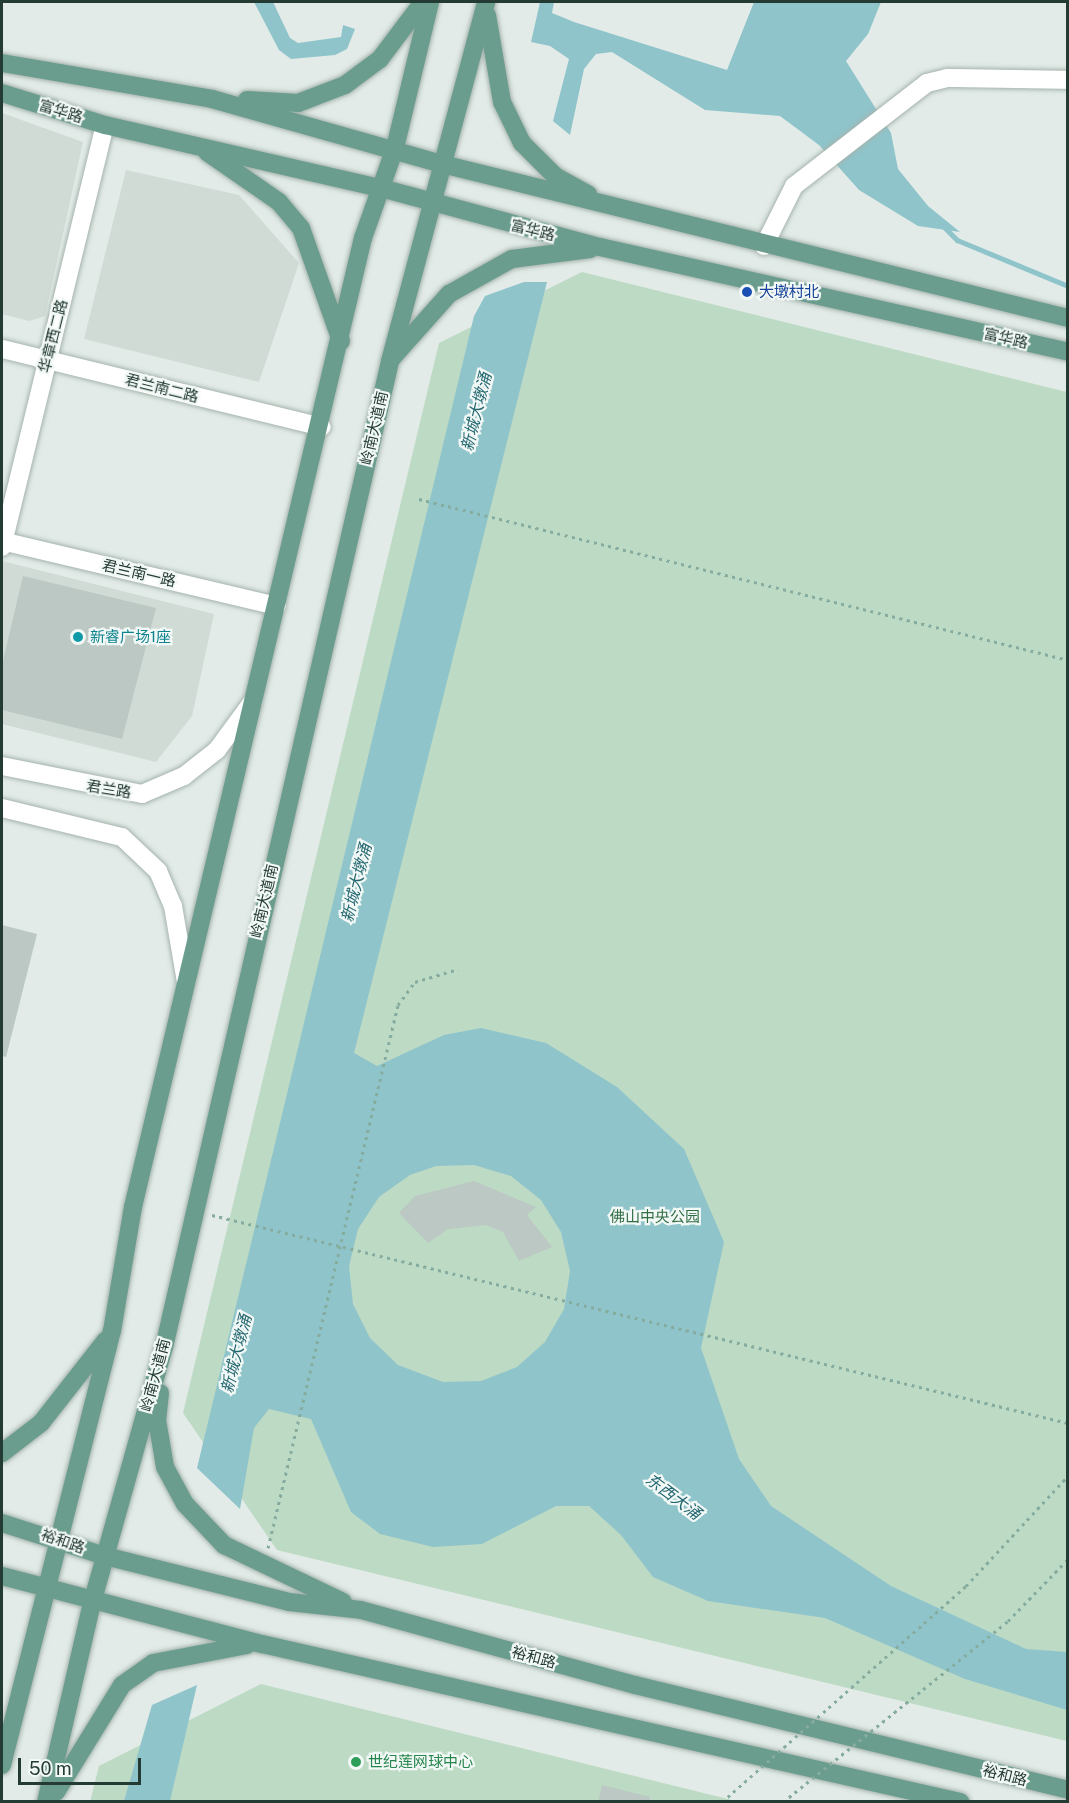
<!DOCTYPE html>
<html>
<head>
<meta charset="utf-8">
<style>
	body { margin:0 }
	#map { position:relative; width:1069px; height:1803px; overflow:hidden; background:#e2ebe7; font-family:"Public Sans","Noto Sans SC",sans-serif }
	div>[style] { position:absolute }
	.built>* { inset:0; background:#d1dbd6 }
	.green>* { inset:0; background:#bddac4 }
	.water>* { inset:0; background:#8fc4cb }
	.stream>* { height:5px; margin:-2.5px; padding:0 2.5px; transform-origin:2.5px; border-radius:2.5px; background:#8fc4cb }
	.building>* { inset:0; background:#bbc8c3 }
	.path>* { height:3px; margin-top:-1.5px; transform-origin:0; background:repeating-linear-gradient(90deg,#85ac9e 0 3px,transparent 0 7.5px) }
	.roads { filter:drop-shadow(0 0 2px #a5b3ad) drop-shadow(0 0 2px #a5b3ad) }
	.minor>* { height:18px; margin:-9px; padding:0 9px; transform-origin:9px; border-radius:9px; background:#fff }
	.major>* { height:18px; margin:-9px; padding:0 9px; transform-origin:9px; border-radius:9px; background:#6b9d8e }
	.path-bridge>* { height:3px; margin-top:-1.5px; transform-origin:0; background:repeating-linear-gradient(90deg,#85ac9e 0 3px,transparent 0 7.5px) }
	.dots>* { width:16px; height:16px; translate:-50% -50%; box-sizing:border-box; border:3px solid #f2f8f5; border-radius:50% }
	span { translate:-50% -50%; white-space:nowrap; text-align:center; line-height:1.15; -webkit-text-stroke:4.5px #f2f8f5; paint-order:stroke }
	.street-label { font-size:15px; color:#243b33 }
	.transit-label { font-size:15px; color:#164399 }
	.left { translate:0 -50%; text-align:left }
	.culture-label { font-size:15px; color:#0d838f }
	.park-label { font-size:15px; color:#316e46 }
	.leisure-label { font-size:15px; color:#27864d }
	.water-label { font-size:16px; color:#236771; font-style:italic }
	.frame { position:absolute; inset:0; border:3px solid #243b33; pointer-events:none }
	.scale { position:absolute; left:18px; top:1758px; width:123px; height:27px; box-sizing:border-box; border:3px solid #243b33; border-top:0; padding-left:8px; font-size:18px; line-height:21px; white-space:nowrap; color:#243b33; -webkit-text-stroke:4px #f2f8f5; paint-order:stroke }
</style>
</head>
<body>
<div id="map">
	<div class="built">
		<div style="clip-path:polygon(2px 113px,83px 142px,45px 316px,29px 321px,2px 314px)"></div>
		<div style="clip-path:polygon(126px 170px,239px 195px,299px 263px,259px 382px,84px 339px)"></div>
		<div style="clip-path:polygon(2px 561px,214px 614px,192px 716px,156px 762px,2px 724px)"></div>
	</div>
	<div class="green">
		<div style="clip-path:polygon(582px 272px,1067px 392px,1067px 1741px,277px 1550px,183px 1413px,439px 343px)"></div>
		<div style="clip-path:polygon(261px 1684px,736px 1801px,90px 1802px,99px 1766px)"></div>
	</div>
	<div class="water">
		<div style="clip-path:polygon(254px 2px,273px 2px,290px 38px,298px 43px,341px 37px,343px 25px,355px 29px,347px 49px,335px 55px,291px 59px,279px 50px)"></div>
		<div style="clip-path:polygon(540px 2px,554px 2px,552px 13px,574px 22px,727px 70px,754px 2px,881px 2px,868px 34px,846px 61px,891px 133px,898px 169px,928px 206px,960px 232px,918px 226px,859px 190px,819px 145px,780px 116px,705px 110px,612px 52px,596px 54px,584px 69px,570px 135px,553px 121px,569px 59px,550px 46px,531px 42px)"></div>
		<div style="clip-path:polygon(evenodd,524px 282px,547px 282px,354px 1053px,377px 1066px,444px 1035px,481px 1028px,546px 1043px,617px 1087px,684px 1149px,724px 1242px,701px 1348px,739px 1459px,771px 1506px,891px 1586px,1026px 1649px,1067px 1652px,1067px 1710px,965px 1679px,825px 1618px,708px 1601px,653px 1577px,621px 1535px,589px 1506px,556px 1506px,482px 1544px,433px 1547px,380px 1534px,351px 1512px,311px 1419px,269px 1409px,254px 1428px,240px 1509px,197px 1468px,474px 316px,485px 296px,524px 282px,474px 1165px,511px 1176px,541px 1200px,561px 1232px,570px 1271px,564px 1309px,545px 1342px,517px 1367px,481px 1381px,443px 1382px,398px 1365px,370px 1338px,353px 1304px,349px 1266px,358px 1229px,379px 1197px,410px 1175px,436px 1166px,474px 1165px)"></div>
		<div style="clip-path:polygon(197px 1685px,170px 1801px,124px 1801px,152px 1705px)"></div>
	</div>
	<div class="stream">
		<div style="left:943px;top:226px;width:20px;rotate:45deg"></div>
		<div style="left:957px;top:240px;width:120px;rotate:22.5deg"></div>
	</div>
	<div class="building">
		<div style="clip-path:polygon(23px 576px,156px 608px,122px 739px,2px 710px,2px 665px)"></div>
		<div style="clip-path:polygon(2px 925px,37px 934px,6px 1057px,2px 1056px)"></div>
		<div style="clip-path:polygon(474px 1181px,536px 1207px,527px 1215px,552px 1247px,519px 1261px,503px 1232px,486px 1225px,448px 1229px,428px 1243px,399px 1213px,415px 1196px)"></div>
		<div style="clip-path:polygon(602px 1785px,650px 1797px,649px 1802px,598px 1802px)"></div>
	</div>
	<div class="path">
		<div style="left:419px;top:499px;width:669px;rotate:13.93deg"></div>
		<div style="left:212px;top:1215px;width:881px;rotate:13.66deg"></div>
		<div style="left:268px;top:1548px;width:558px;rotate:-76.54deg"></div>
		<div style="left:398px;top:1005px;width:29px;rotate:-54deg"></div>
		<div style="left:415px;top:982px;width:45px;rotate:-16.8deg"></div>
		<div style="left:966px;top:1586px;width:150px;rotate:-47.2deg"></div>
		<div style="left:1008px;top:1621px;width:86px;rotate:-45.9deg"></div>
	</div>
	<div class="roads">
		<div class="minor">
			<div style="left:764px;top:246px;width:67px;rotate:-63.4deg"></div>
			<div style="left:794px;top:186px;width:168px;rotate:-37.8deg"></div>
			<div style="left:927px;top:83px;width:21px;rotate:-14deg"></div>
			<div style="left:947px;top:78px;width:121px;rotate:0.9deg"></div>
			<div style="left:2px;top:349px;width:329px;rotate:13.7deg"></div>
			<div style="left:2px;top:541px;width:282px;rotate:13.3deg"></div>
			<div style="left:2px;top:547px;width:434px;rotate:-76.3deg"></div>
			<div style="left:2px;top:766px;width:143px;rotate:11.3deg"></div>
			<div style="left:142px;top:794px;width:46px;rotate:-23.2deg"></div>
			<div style="left:184px;top:776px;width:42px;rotate:-38.2deg"></div>
			<div style="left:217px;top:750px;width:61px;rotate:-53.7deg"></div>
			<div style="left:2px;top:808px;width:123px;rotate:13.6deg"></div>
			<div style="left:122px;top:837px;width:50px;rotate:43.4deg"></div>
			<div style="left:158px;top:871px;width:38px;rotate:67deg"></div>
			<div style="left:173px;top:906px;width:77px;rotate:80.3deg"></div>
		</div>
		<div class="major">
			<div style="left:487px;top:15px;width:88px;rotate:80.2deg"></div>
			<div style="left:502px;top:102px;width:46px;rotate:64deg"></div>
			<div style="left:522px;top:143px;width:47px;rotate:45deg"></div>
			<div style="left:555px;top:176px;width:38px;rotate:29deg"></div>
			<div style="left:2px;top:63px;width:213px;rotate:9.7deg"></div>
			<div style="left:212px;top:99px;width:243px;rotate:15.8deg"></div>
			<div style="left:446px;top:165px;width:641px;rotate:13.82deg"></div>
			<div style="left:2px;top:93px;width:108px;rotate:17.3deg"></div>
			<div style="left:105px;top:125px;width:283px;rotate:12.9deg"></div>
			<div style="left:381px;top:188px;width:227px;rotate:15.1deg"></div>
			<div style="left:600px;top:247px;width:480px;rotate:12.6deg"></div>
			<div style="left:247px;top:100px;width:51px;rotate:3.4deg"></div>
			<div style="left:298px;top:103px;width:50px;rotate:-21deg"></div>
			<div style="left:345px;top:85px;width:44px;rotate:-36.6deg"></div>
			<div style="left:380px;top:59px;width:71px;rotate:-53deg"></div>
			<div style="left:207px;top:152px;width:88px;rotate:34.8deg"></div>
			<div style="left:279px;top:202px;width:34px;rotate:50deg"></div>
			<div style="left:301px;top:228px;width:120px;rotate:70.5deg"></div>
			<div style="left:392px;top:358px;width:86px;rotate:-48.3deg"></div>
			<div style="left:449px;top:294px;width:72px;rotate:-29.1deg"></div>
			<div style="left:512px;top:259px;width:79px;rotate:-7.3deg"></div>
			<div style="left:160px;top:1393px;width:27px;rotate:96deg"></div>
			<div style="left:157px;top:1420px;width:48px;rotate:80.3deg"></div>
			<div style="left:165px;top:1467px;width:42px;rotate:61.6deg"></div>
			<div style="left:185px;top:1504px;width:57px;rotate:46.4deg"></div>
			<div style="left:224px;top:1545px;width:132px;rotate:25.6deg"></div>
			<div style="left:2px;top:1453px;width:49px;rotate:-37.6deg"></div>
			<div style="left:41px;top:1423px;width:105px;rotate:-51.9deg"></div>
			<div style="left:2px;top:1523px;width:108px;rotate:17.8deg"></div>
			<div style="left:105px;top:1556px;width:190px;rotate:14deg"></div>
			<div style="left:289px;top:1602px;width:72px;rotate:6.3deg"></div>
			<div style="left:361px;top:1610px;width:284px;rotate:15.3deg"></div>
			<div style="left:635px;top:1685px;width:446px;rotate:13.6deg"></div>
			<div style="left:2px;top:1576px;width:269px;rotate:14.7deg"></div>
			<div style="left:262px;top:1644px;width:716px;rotate:12.75deg"></div>
			<div style="left:2px;top:1765px;width:448px;rotate:-75.8deg"></div>
			<div style="left:112px;top:1331px;width:126px;rotate:-80.4deg"></div>
			<div style="left:133px;top:1207px;width:996px;rotate:-76.65deg"></div>
			<div style="left:363px;top:238px;width:96px;rotate:-70.4deg"></div>
			<div style="left:395px;top:148px;width:150px;rotate:-76.5deg"></div>
			<div style="left:56px;top:1792px;width:126px;rotate:-58.3deg"></div>
			<div style="left:122px;top:1685px;width:38px;rotate:-35deg"></div>
			<div style="left:153px;top:1663px;width:96px;rotate:-10.8deg"></div>
			<div style="left:46px;top:1802px;width:204px;rotate:-77deg"></div>
			<div style="left:92px;top:1603px;width:270px;rotate:-74.3deg"></div>
			<div style="left:165px;top:1343px;width:1007px;rotate:-77.09deg"></div>
			<div style="left:390px;top:361px;width:372px;rotate:-75deg"></div>
		</div>
	</div>
	<div class="path-bridge">
		<div style="left:722px;top:1802px;width:326px;rotate:-41.5deg"></div>
		<div style="left:783px;top:1802px;width:289px;rotate:-38.8deg"></div>
	</div>
	<div class="dots">
		<div style="left:747px;top:292px;background:#1a4fb4"></div>
		<div style="left:78px;top:637px;background:#0f9aa8"></div>
		<div style="left:356px;top:1762px;background:#2e9e5b"></div>
	</div>
	<div class="street-label">
		<span style="left:61px;top:111px;rotate:17deg">富华路</span>
		<span style="left:533px;top:230px;rotate:14deg">富华路</span>
		<span style="left:53px;top:336px;rotate:-76deg">华章西二路</span>
		<span style="left:1006px;top:338px;rotate:13deg">富华路</span>
		<span style="left:162px;top:388px;rotate:14deg">君兰南二路</span>
		<span style="left:374px;top:428px;rotate:-77deg">岭南大道南</span>
		<span style="left:139px;top:573px;rotate:13deg">君兰南一路</span>
		<span style="left:109px;top:789px;rotate:9deg">君兰路</span>
		<span style="left:264px;top:901px;rotate:-77deg">岭南大道南</span>
		<span style="left:155px;top:1375px;rotate:-75deg">岭南大道南</span>
		<span style="left:63px;top:1541px;rotate:19deg">裕和路</span>
		<span style="left:534px;top:1657px;rotate:15deg">裕和路</span>
		<span style="left:1005px;top:1775px;rotate:14deg">裕和路</span>
	</div>
	<div class="transit-label">
		<span class="left" style="left:759px;top:292px">大墩村北</span>
	</div>
	<div class="culture-label">
		<span class="left" style="left:90px;top:637px">新睿广场1座</span>
	</div>
	<div class="park-label">
		<span style="left:655px;top:1217px">佛山中央公园</span>
	</div>
	<div class="leisure-label">
		<span class="left" style="left:368px;top:1762px">世纪莲网球中心</span>
	</div>
	<div class="water-label">
		<span style="left:477px;top:412px;rotate:-76deg">新城大墩涌</span>
		<span style="left:357px;top:883px;rotate:-76deg">新城大墩涌</span>
		<span style="left:237px;top:1354px;rotate:-76deg">新城大墩涌</span>
		<span style="left:673px;top:1497px;rotate:37deg">东西大涌</span>
	</div>
	<div class="frame"></div>
	<div class="scale">50 m</div>
</div>
</body>
</html>
